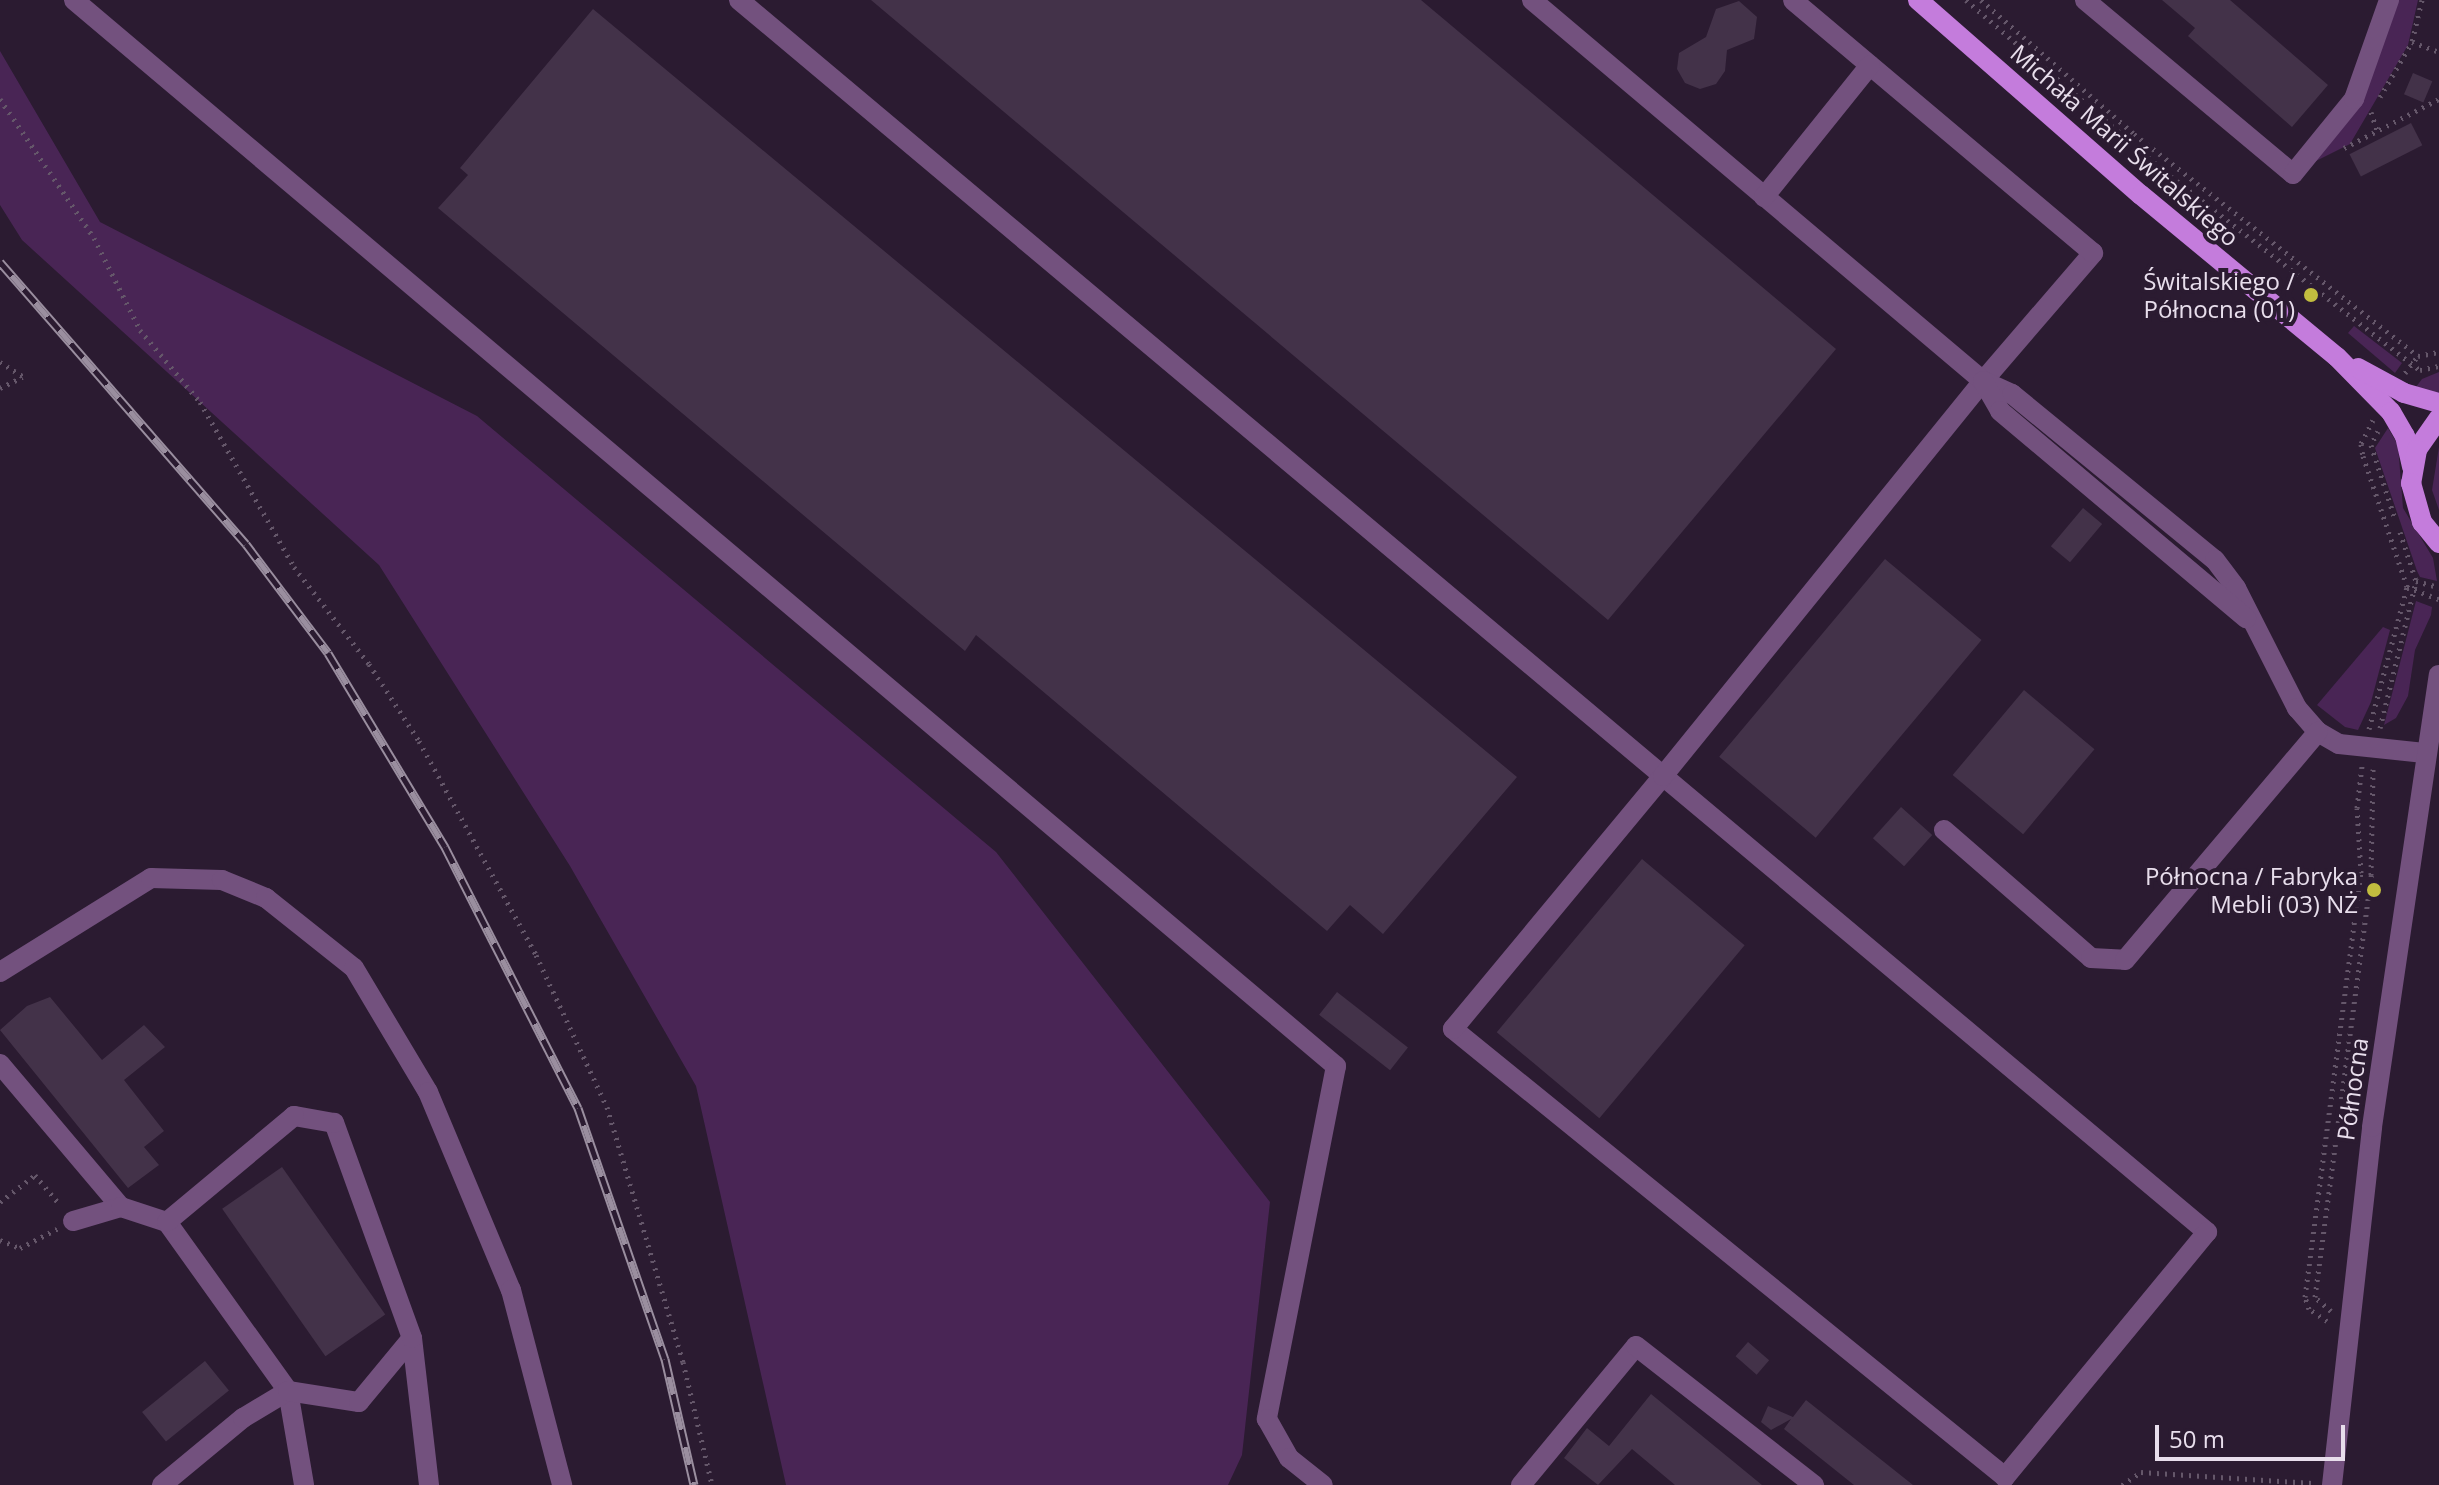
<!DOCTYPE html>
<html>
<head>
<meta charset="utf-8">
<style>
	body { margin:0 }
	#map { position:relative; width:2439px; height:1485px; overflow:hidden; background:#2b1b31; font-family:"Open Sans",sans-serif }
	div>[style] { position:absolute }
	.green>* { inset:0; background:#492555 }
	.building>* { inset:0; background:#433249; transform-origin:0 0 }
	.path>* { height:5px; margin-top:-2.5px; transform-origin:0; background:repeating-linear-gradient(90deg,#65576a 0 2px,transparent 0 8px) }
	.minor>* { height:20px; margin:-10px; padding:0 10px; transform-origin:10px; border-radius:10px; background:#73517e }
	.major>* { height:20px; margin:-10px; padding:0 10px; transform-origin:10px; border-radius:10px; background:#c47cdc }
	.rail>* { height:9px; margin-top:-4.5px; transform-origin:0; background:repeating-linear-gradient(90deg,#2b1b31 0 18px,#9a8e9f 0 36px); box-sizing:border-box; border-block:2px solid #9a8e9f }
	.dots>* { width:22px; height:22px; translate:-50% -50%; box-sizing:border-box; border:4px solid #2b1b31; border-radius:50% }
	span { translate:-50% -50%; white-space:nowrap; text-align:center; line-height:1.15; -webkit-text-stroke:8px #2b1b31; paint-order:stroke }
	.street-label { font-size:24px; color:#e8deec }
	.poi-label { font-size:24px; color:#e8deec }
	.right { translate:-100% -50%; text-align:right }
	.scale { position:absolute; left:2155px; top:1425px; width:190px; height:36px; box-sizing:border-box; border:4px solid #e8deec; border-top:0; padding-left:10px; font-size:24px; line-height:28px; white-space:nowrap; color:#e8deec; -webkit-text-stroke:6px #2b1b31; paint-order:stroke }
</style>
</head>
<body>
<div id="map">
	<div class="green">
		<div style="clip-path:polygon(2394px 0,2418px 0,2408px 45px,2350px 144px,2306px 166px,2339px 119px)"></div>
		<div style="clip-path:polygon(0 51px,100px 222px,477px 416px,996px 852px,1270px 1202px,1242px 1455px,1228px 1485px,786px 1485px,696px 1086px,570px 866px,379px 565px,22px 240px,0 205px)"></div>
		<div style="clip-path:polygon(2354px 326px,2402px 363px,2395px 373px,2348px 333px)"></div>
		<div style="clip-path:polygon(2439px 372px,2439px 395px,2416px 387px,2422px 379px)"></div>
		<div style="clip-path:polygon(2388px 428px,2398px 445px,2403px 508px,2433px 558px,2437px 581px,2420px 577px,2417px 571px,2375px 448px)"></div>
		<div style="clip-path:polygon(2439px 447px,2439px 510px,2432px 490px)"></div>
		<div style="clip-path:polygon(2416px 601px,2432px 607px,2431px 615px,2415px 650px,2408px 696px,2396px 718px,2384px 725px)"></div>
		<div style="clip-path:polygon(2383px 627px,2390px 630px,2371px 702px,2358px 730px,2345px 727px,2317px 705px)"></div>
	</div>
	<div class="building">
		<div style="clip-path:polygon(871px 0,1421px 0,1836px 349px,1608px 620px)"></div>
		<div style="clip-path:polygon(2162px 0,2230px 0,2328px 85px,2292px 127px,2188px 36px,2195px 28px)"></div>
		<div style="clip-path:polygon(1739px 1px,1757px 17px,1754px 39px,1727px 50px,1725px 71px,1716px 84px,1700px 89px,1685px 83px,1677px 69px,1679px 53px,1706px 37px,1716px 9px)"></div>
		<div style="clip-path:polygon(593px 9px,1517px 777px,1383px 934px,1350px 905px,1327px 931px,976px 635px,965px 651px,438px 208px,468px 175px,460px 168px)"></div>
		<div style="left:2413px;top:73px;width:21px;height:23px;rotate:23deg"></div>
		<div style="left:2411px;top:123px;width:25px;height:69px;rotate:63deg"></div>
		<div style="left:2083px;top:508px;width:25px;height:50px;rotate:40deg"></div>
		<div style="left:1885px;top:559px;width:126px;height:258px;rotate:40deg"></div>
		<div style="left:2024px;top:690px;width:92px;height:111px;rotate:40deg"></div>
		<div style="left:1901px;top:807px;width:42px;height:42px;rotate:42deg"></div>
		<div style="left:1642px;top:859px;width:134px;height:226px;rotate:40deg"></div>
		<div style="left:1337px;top:992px;width:90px;height:29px;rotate:38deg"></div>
		<div style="clip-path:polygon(50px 997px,102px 1060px,144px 1025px,165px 1047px,124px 1080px,164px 1131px,144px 1147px,159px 1165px,128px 1188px,0 1030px,27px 1006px)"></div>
		<div style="left:282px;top:1167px;width:180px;height:73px;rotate:55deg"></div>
		<div style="left:1748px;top:1342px;width:28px;height:19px;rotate:41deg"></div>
		<div style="left:205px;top:1361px;width:38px;height:81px;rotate:51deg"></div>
		<div style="clip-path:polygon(1651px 1394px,1762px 1485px,1675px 1485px,1632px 1449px,1598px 1485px,1564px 1458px,1587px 1428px,1609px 1446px)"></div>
		<div style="clip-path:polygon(1806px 1400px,1913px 1485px,1854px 1485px,1784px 1429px,1791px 1419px,1771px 1430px,1761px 1422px,1768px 1406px,1793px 1417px)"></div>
	</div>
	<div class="path">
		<div style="left:1966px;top:0;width:262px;rotate:40.8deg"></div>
		<div style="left:2164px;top:171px;width:324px;rotate:37.9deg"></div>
		<div style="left:1981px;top:0;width:203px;rotate:41.2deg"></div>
		<div style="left:2134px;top:134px;width:360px;rotate:38deg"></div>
		<div style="left:2422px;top:0;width:43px;rotate:103.4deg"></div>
		<div style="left:2412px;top:42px;width:29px;rotate:20deg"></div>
		<div style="left:2380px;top:97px;width:64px;rotate:-59.8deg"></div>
		<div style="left:0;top:99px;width:168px;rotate:55.9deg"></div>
		<div style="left:94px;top:238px;width:103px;rotate:63.4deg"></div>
		<div style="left:140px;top:330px;width:94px;rotate:50.2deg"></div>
		<div style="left:200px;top:402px;width:190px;rotate:60.3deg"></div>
		<div style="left:294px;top:567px;width:123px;rotate:52.3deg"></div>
		<div style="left:369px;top:664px;width:92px;rotate:57deg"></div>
		<div style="left:419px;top:741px;width:244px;rotate:61.3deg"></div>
		<div style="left:536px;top:955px;width:168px;rotate:65deg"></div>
		<div style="left:607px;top:1107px;width:266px;rotate:73.4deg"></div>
		<div style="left:683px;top:1362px;width:126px;rotate:76.7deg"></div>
		<div style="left:2371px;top:112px;width:20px;rotate:72deg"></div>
		<div style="left:2344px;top:148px;width:107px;rotate:-27.3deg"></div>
		<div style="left:0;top:362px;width:28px;rotate:32deg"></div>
		<div style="left:2420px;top:370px;width:19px;rotate:-12deg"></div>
		<div style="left:2405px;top:373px;width:21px;rotate:-53deg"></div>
		<div style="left:2418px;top:356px;width:21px;rotate:-11deg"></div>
		<div style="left:0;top:388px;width:25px;rotate:-26deg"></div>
		<div style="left:2373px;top:420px;width:27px;rotate:117deg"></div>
		<div style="left:2361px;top:444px;width:12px;rotate:81deg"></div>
		<div style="left:2363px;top:456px;width:138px;rotate:71.4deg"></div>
		<div style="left:2407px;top:587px;width:34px;rotate:21deg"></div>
		<div style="left:2378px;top:431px;width:16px;rotate:117deg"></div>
		<div style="left:2371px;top:445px;width:78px;rotate:72deg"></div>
		<div style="left:2400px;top:532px;width:52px;rotate:71.9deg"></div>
		<div style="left:2416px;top:581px;width:24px;rotate:15deg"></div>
		<div style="left:2380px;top:728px;width:151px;rotate:-76.2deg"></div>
		<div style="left:2369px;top:729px;width:147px;rotate:-75deg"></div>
		<div style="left:0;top:1202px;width:44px;rotate:-37.6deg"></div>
		<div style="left:35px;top:1175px;width:39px;rotate:50deg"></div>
		<div style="left:0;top:1240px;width:22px;rotate:22deg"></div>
		<div style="left:20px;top:1248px;width:42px;rotate:-27.2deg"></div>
		<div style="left:2331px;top:1311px;width:21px;rotate:-139deg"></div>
		<div style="left:2315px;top:1297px;width:426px;rotate:-82.4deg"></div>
		<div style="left:2371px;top:875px;width:106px;rotate:-88.9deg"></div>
		<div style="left:2327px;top:1321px;width:22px;rotate:-146deg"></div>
		<div style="left:2309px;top:1309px;width:13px;rotate:-108deg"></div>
		<div style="left:2305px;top:1297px;width:428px;rotate:-82.5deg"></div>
		<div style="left:2361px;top:873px;width:65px;rotate:-93.5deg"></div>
		<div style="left:2357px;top:808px;width:42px;rotate:-83.2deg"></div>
		<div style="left:2122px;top:1485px;width:23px;rotate:-34deg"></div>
		<div style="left:2141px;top:1472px;width:172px;rotate:3.7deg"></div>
	</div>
	<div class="minor">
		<div style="left:74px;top:0;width:1652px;rotate:40.19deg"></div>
		<div style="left:1336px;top:1066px;width:360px;rotate:101.1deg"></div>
		<div style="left:1267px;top:1419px;width:45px;rotate:60.6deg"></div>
		<div style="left:1289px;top:1458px;width:43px;rotate:38.5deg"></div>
		<div style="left:739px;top:0;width:1207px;rotate:40.02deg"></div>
		<div style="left:1663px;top:776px;width:710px;rotate:39.97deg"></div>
		<div style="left:2207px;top:1232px;width:318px;rotate:129.5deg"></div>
		<div style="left:2005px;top:1477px;width:711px;rotate:-140.94deg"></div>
		<div style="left:1453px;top:1029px;width:329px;rotate:-50.3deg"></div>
		<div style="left:1663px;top:776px;width:508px;rotate:-50.99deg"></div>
		<div style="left:1983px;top:381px;width:169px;rotate:-49.3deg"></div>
		<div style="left:2093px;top:253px;width:392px;rotate:-139.9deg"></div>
		<div style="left:1532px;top:0;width:590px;rotate:40.19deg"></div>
		<div style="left:1983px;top:381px;width:32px;rotate:24deg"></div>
		<div style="left:2012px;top:394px;width:262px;rotate:39.3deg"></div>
		<div style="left:2215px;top:560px;width:35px;rotate:53deg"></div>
		<div style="left:2236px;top:588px;width:135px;rotate:63.1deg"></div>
		<div style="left:2297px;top:708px;width:32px;rotate:49deg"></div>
		<div style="left:2318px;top:732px;width:24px;rotate:30deg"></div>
		<div style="left:2339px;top:744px;width:86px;rotate:6deg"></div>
		<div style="left:2085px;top:0;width:271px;rotate:39.9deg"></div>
		<div style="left:2293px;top:174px;width:97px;rotate:-50.9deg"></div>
		<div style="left:2354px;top:99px;width:105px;rotate:-70.5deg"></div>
		<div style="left:1764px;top:197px;width:169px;rotate:-51.2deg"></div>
		<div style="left:1983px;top:381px;width:34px;rotate:60deg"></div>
		<div style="left:2000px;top:411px;width:322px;rotate:40.1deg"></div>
		<div style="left:1944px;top:830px;width:195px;rotate:41deg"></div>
		<div style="left:2091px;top:958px;width:34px;rotate:3deg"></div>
		<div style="left:2125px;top:960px;width:299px;rotate:-49.8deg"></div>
		<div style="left:0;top:972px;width:178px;rotate:-31.9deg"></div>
		<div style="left:151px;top:878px;width:71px;rotate:1.6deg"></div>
		<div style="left:222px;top:880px;width:48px;rotate:22.2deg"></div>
		<div style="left:266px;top:898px;width:112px;rotate:38.5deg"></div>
		<div style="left:354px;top:968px;width:144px;rotate:59.2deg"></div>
		<div style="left:428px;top:1092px;width:215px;rotate:67.3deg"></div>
		<div style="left:511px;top:1290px;width:202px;rotate:75.3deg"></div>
		<div style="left:0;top:1064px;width:187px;rotate:49.8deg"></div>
		<div style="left:121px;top:1207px;width:50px;rotate:163.7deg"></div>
		<div style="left:121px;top:1207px;width:48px;rotate:18.1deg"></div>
		<div style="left:167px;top:1222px;width:208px;rotate:54.4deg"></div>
		<div style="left:288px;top:1391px;width:95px;rotate:80.3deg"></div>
		<div style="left:412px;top:1338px;width:148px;rotate:83.4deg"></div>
		<div style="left:162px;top:1485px;width:105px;rotate:-39.6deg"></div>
		<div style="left:243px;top:1418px;width:52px;rotate:-31deg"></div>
		<div style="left:288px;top:1391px;width:72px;rotate:8.8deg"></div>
		<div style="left:359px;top:1402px;width:83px;rotate:-50.4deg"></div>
		<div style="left:412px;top:1338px;width:229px;rotate:-109.9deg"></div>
		<div style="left:334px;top:1123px;width:41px;rotate:-170.1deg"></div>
		<div style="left:294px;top:1116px;width:165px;rotate:140.2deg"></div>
		<div style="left:1521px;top:1485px;width:180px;rotate:-50.4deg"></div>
		<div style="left:1636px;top:1346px;width:226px;rotate:38deg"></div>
		<div style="left:2332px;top:1485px;width:360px;rotate:-83.6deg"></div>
		<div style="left:2372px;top:1127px;width:457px;rotate:-81.6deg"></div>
	</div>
	<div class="major">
		<div style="left:1918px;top:0;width:296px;rotate:41.2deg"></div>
		<div style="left:2141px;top:195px;width:254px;rotate:39.6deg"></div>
		<div style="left:2337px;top:357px;width:77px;rotate:45.5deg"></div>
		<div style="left:2391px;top:412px;width:28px;rotate:60deg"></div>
		<div style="left:2405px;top:436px;width:32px;rotate:77deg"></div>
		<div style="left:2358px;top:368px;width:52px;rotate:28.5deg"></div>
		<div style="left:2404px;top:393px;width:36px;rotate:16deg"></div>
		<div style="left:2439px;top:418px;width:39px;rotate:125deg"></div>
		<div style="left:2417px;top:450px;width:34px;rotate:100deg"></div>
		<div style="left:2411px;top:483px;width:41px;rotate:74.2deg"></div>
		<div style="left:2422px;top:522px;width:27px;rotate:51deg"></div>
	</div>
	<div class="rail">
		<div style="left:0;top:262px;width:374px;rotate:48.9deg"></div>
		<div style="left:246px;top:544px;width:136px;rotate:53deg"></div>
		<div style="left:328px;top:653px;width:227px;rotate:58.9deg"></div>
		<div style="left:445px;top:847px;width:293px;rotate:63deg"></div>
		<div style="left:578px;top:1108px;width:266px;rotate:70.9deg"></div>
		<div style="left:665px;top:1359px;width:129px;rotate:77deg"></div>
	</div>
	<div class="dots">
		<div style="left:2311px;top:295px;background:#c2bd3f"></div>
		<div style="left:2374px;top:890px;background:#c2bd3f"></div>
	</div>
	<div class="street-label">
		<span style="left:2125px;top:145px;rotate:41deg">Michała Marii Świtalskiego</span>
		<span style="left:2352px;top:1089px;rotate:-82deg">Północna</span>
	</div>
	<div class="poi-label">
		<span class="right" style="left:2295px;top:295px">Świtalskiego /<br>Północna (01)</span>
		<span class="right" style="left:2358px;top:890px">Północna / Fabryka<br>Mebli (03) NŻ</span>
	</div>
	<div class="scale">50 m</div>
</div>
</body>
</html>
